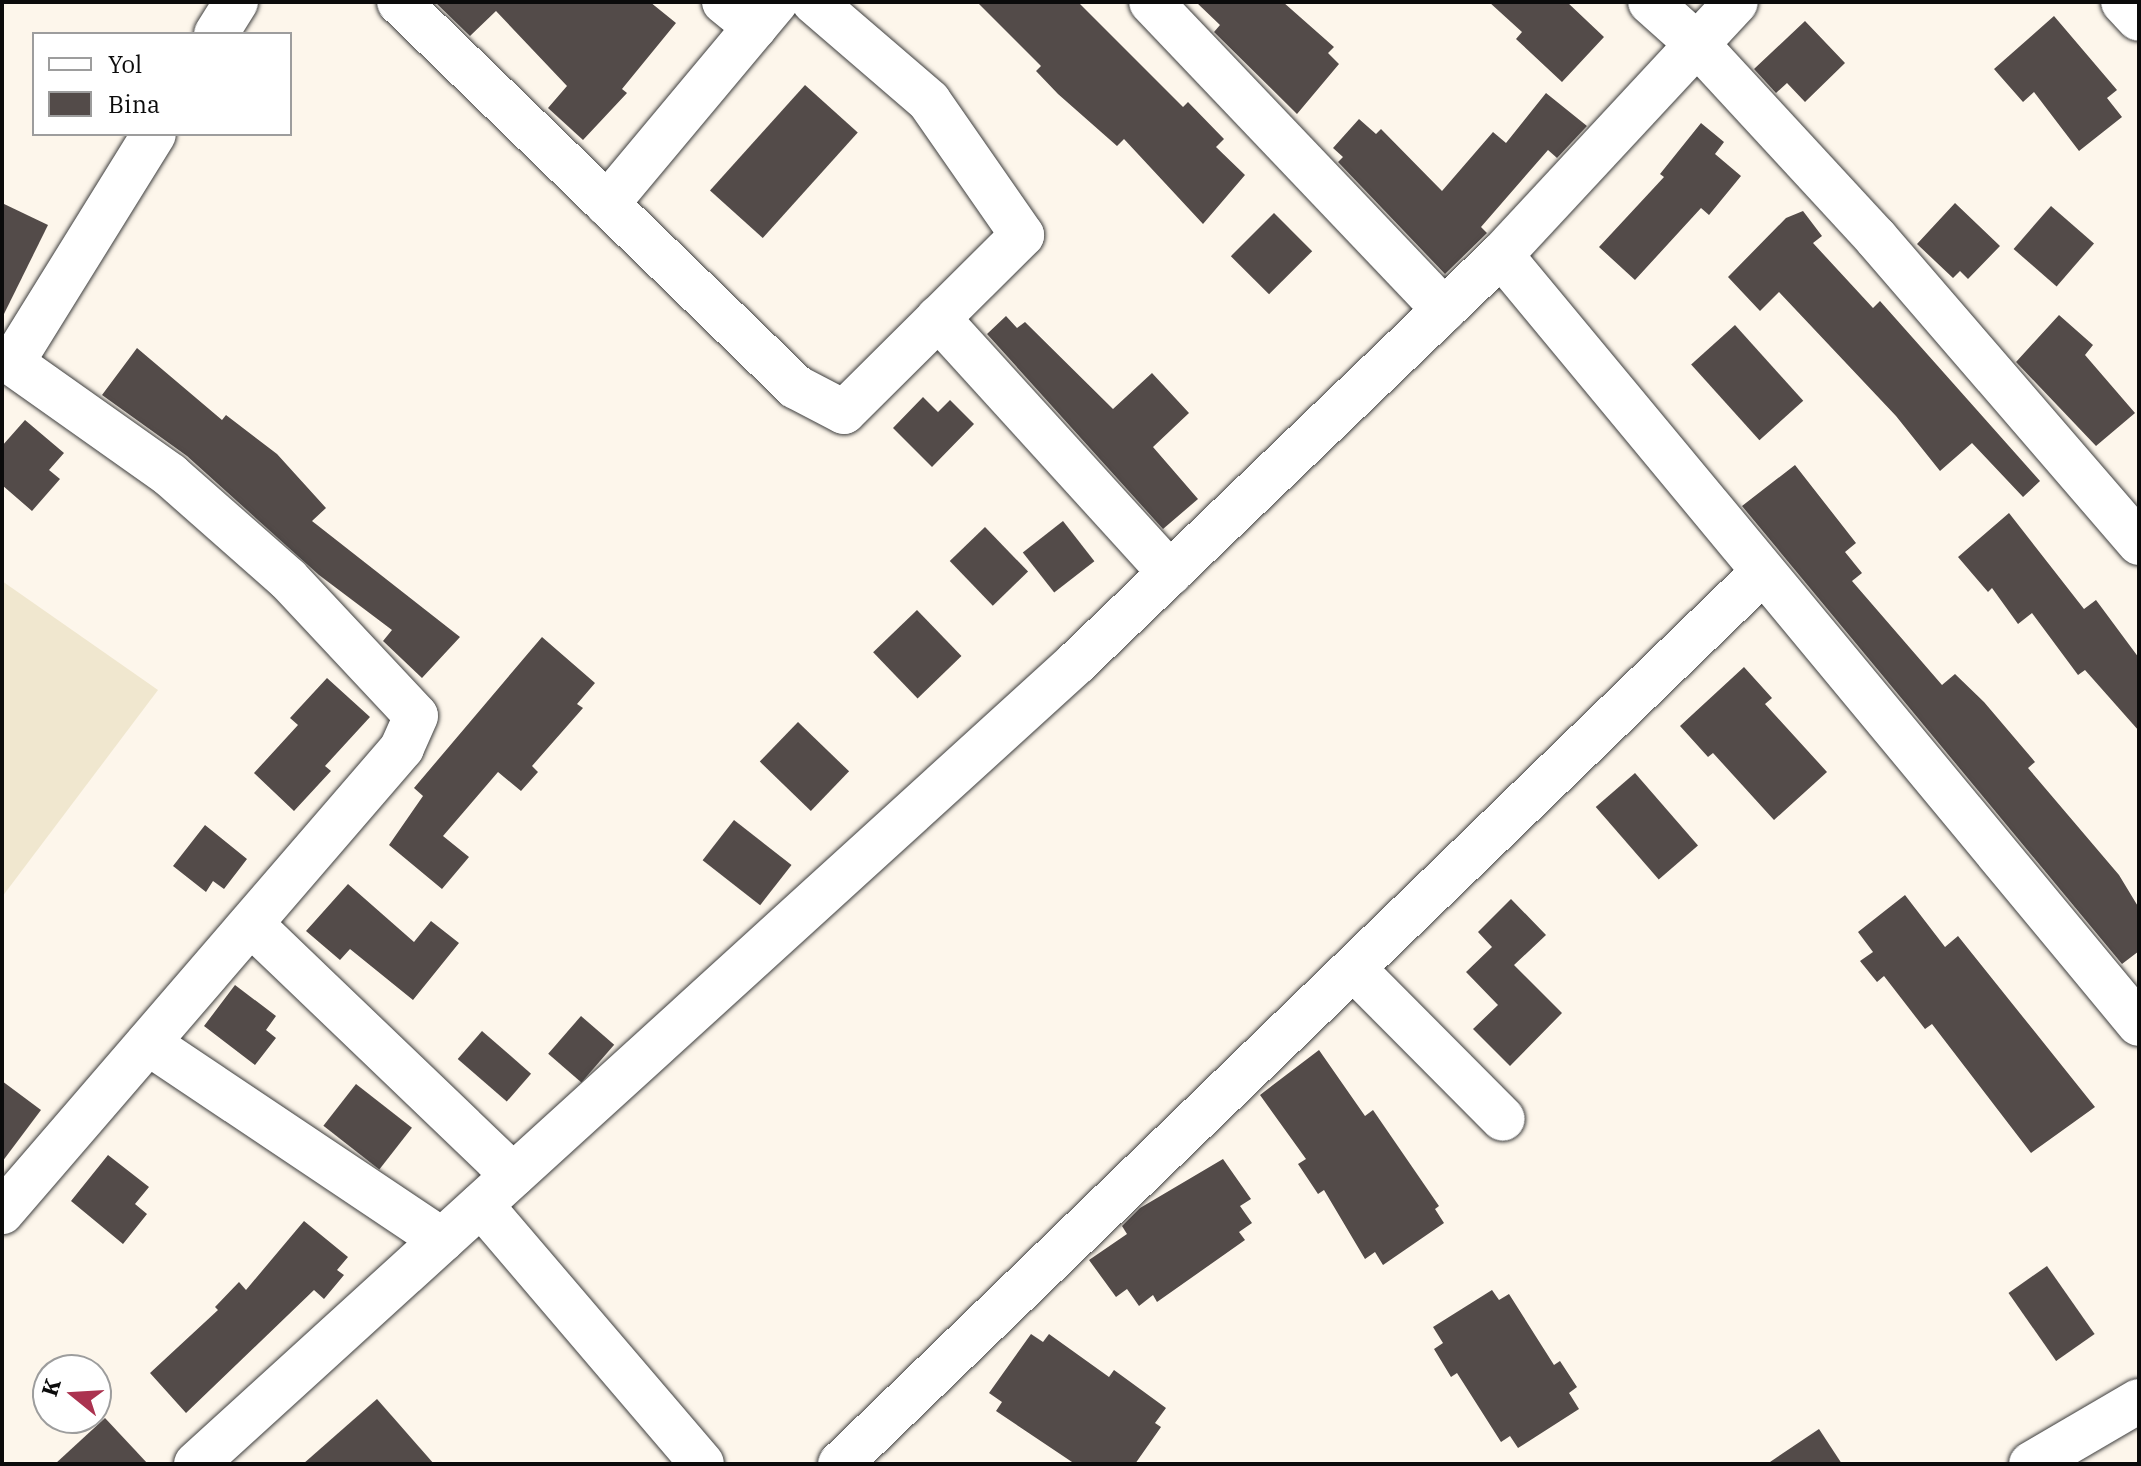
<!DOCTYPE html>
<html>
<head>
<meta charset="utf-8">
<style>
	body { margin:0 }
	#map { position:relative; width:2141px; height:1466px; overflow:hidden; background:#fdf6eb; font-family:"IBM Plex Serif",serif }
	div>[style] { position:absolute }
	.farmland>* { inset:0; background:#f0e7cf }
	.building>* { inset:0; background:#534b49; transform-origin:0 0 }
	.roads { filter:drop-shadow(0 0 2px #3e3e3e) drop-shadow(0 0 2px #3e3e3e) }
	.minor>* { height:44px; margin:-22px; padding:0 22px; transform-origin:22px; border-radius:22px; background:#fff }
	span { translate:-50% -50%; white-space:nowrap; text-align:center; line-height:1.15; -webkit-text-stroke:8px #fff; paint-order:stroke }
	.frame { position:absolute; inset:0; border:4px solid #0b0b0b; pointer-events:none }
	.legend { position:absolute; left:32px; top:32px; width:260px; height:104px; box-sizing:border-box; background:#fff; border:2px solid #9d9d9d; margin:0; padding:10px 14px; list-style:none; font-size:24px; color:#0b0b0b }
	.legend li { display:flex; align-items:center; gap:16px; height:40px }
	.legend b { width:40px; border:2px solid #9d9d9d }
	.north { position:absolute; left:32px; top:1354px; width:80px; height:80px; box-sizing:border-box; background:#fff; border:2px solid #9d9d9d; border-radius:50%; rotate:288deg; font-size:22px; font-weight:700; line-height:32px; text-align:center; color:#0b0b0b }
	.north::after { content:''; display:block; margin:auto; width:28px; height:36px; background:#ab3350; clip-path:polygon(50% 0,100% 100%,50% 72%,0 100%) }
</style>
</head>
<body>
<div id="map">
	<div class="farmland">
		<div style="clip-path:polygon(2px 581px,158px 690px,2px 897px)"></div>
	</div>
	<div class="building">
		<div style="clip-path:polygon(435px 2px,650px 2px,676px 23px,622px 89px,627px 93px,583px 140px,548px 108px,567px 86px,496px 11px,470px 36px)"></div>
		<div style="clip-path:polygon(977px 2px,1078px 2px,1183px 107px,1188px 102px,1224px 139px,1216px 147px,1245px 175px,1203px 224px,1124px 139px,1117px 146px,1058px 94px,1036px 71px,1041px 66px)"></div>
		<div style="clip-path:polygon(1196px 2px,1283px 2px,1334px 47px,1328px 53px,1339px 64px,1297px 114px,1214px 32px,1220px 25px)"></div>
		<div style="clip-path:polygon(1489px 2px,1567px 2px,1604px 37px,1562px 82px,1516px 39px,1522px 32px)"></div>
		<div style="clip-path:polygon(2054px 16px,2117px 90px,2107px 98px,2122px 117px,2079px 151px,2034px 92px,2023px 102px,1994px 69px)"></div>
		<div style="clip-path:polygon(1805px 21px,1845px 63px,1805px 102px,1787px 83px,1776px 93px,1754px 69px)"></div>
		<div style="left:805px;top:85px;width:71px;height:142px;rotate:42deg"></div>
		<div style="clip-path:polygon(1546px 93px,1587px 126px,1557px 158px,1548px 150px,1481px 227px,1487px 233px,1445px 274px,1338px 162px,1343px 157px,1333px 148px,1359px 119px,1376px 134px,1381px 129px,1442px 191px,1493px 132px,1506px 143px)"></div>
		<div style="clip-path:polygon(1701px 123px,1724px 142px,1715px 154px,1741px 176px,1709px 215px,1701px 208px,1635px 280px,1599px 247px,1664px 177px,1660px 174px)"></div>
		<div style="clip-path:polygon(2px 203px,48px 225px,2px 318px)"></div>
		<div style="clip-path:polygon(1955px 203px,2000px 246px,1968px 279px,1960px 271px,1953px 278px,1917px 244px)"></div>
		<div style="left:2051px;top:206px;width:57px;height:57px;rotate:41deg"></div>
		<div style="clip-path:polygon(1803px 211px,1822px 236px,1813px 243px,1873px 308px,1880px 301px,2040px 481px,2023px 497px,1972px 443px,1940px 471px,1896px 416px,1779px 292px,1760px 311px,1728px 277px,1786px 218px)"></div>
		<div style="left:1274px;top:213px;width:54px;height:61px;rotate:45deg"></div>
		<div style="clip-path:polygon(2059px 315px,2093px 345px,2085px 355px,2135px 413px,2096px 446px,2016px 362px)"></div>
		<div style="clip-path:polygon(1006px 316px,1017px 328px,1025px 322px,1113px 409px,1152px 373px,1189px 413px,1153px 447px,1198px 499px,1163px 529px,987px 334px)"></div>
		<div style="left:1735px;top:325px;width:102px;height:59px;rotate:48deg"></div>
		<div style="clip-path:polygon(137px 348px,222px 420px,226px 415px,277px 454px,326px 508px,312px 521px,460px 637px,422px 678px,383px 641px,392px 630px,319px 575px,187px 456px,102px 395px)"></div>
		<div style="clip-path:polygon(923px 397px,938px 412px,950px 400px,974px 424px,932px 467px,893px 428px)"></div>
		<div style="clip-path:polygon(25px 420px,64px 453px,49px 470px,60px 479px,32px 511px,2px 485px,2px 446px)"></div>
		<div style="clip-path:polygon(1795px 465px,1856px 543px,1845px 552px,1862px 573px,1852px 581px,1942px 685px,1955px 674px,1984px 702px,2035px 762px,2028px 768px,2119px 875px,2139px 908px,2139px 951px,2122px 964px,1742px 506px)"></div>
		<div style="clip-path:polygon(2009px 513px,2084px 609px,2096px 600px,2139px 658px,2139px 731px,2085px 670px,2078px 675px,2032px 613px,2018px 624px,1992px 588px,1988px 592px,1958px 557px)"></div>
		<div style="left:1063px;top:521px;width:51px;height:51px;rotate:52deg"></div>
		<div style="left:985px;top:527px;width:62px;height:49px;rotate:46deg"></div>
		<div style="left:917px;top:610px;width:64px;height:61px;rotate:46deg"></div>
		<div style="clip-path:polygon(542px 637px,595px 683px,577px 704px,583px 708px,532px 766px,538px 772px,521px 791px,498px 772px,443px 836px,469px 857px,442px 889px,389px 845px,423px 796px,414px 788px)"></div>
		<div style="clip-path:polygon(1744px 667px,1772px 698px,1765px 704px,1827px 772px,1774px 820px,1713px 753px,1708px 757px,1680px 726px)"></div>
		<div style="clip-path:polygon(327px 678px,370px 717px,325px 766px,331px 771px,294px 811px,254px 773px,298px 725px,290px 718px)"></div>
		<div style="left:798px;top:722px;width:71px;height:55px;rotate:44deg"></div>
		<div style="left:1635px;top:773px;width:96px;height:52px;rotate:49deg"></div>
		<div style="left:734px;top:820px;width:73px;height:51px;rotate:38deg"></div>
		<div style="clip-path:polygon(205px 825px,247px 859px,224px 889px,213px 881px,206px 892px,173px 866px)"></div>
		<div style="clip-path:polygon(348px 884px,414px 942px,431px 921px,459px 943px,413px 1000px,350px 949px,340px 960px,306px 931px)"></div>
		<div style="clip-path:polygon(1905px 895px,1945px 947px,1958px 936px,2095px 1107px,2031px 1153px,1932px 1024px,1925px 1029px,1884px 976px,1877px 982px,1860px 961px,1873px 952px,1858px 932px)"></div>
		<div style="clip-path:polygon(1511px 899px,1546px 935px,1514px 965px,1562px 1013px,1510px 1066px,1473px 1029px,1498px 1005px,1466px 972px,1492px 947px,1478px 932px)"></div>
		<div style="clip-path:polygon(235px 985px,276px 1016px,266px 1030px,276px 1038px,255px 1065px,204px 1026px)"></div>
		<div style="left:581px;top:1016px;width:44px;height:50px;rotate:41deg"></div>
		<div style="left:482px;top:1031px;width:65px;height:37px;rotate:41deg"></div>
		<div style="clip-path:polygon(1319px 1050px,1365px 1116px,1373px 1110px,1439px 1206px,1435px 1209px,1444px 1223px,1383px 1265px,1375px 1252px,1365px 1259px,1324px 1190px,1318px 1194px,1298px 1164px,1306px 1159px,1260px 1095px)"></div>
		<div style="clip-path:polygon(2px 1081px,41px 1110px,2px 1162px)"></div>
		<div style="left:356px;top:1084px;width:71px;height:53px;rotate:38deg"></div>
		<div style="clip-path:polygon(108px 1155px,149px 1187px,135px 1204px,147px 1214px,123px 1244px,71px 1201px)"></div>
		<div style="clip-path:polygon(1223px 1159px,1251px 1199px,1240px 1206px,1252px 1223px,1239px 1232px,1245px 1240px,1157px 1302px,1153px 1295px,1139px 1306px,1127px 1289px,1116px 1297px,1089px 1260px,1127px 1234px,1122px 1226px,1140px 1208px)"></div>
		<div style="clip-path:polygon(304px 1221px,348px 1257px,337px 1270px,344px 1275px,324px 1299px,314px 1290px,186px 1413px,150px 1373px,218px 1310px,215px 1307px,239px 1282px,246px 1290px)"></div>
		<div style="left:2047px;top:1266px;width:83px;height:47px;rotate:55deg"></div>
		<div style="clip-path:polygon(1492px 1290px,1499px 1300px,1509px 1294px,1554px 1365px,1560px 1361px,1577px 1387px,1569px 1393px,1579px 1409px,1518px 1448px,1510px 1436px,1501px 1442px,1457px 1373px,1451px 1377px,1434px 1349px,1443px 1343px,1433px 1327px)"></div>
		<div style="clip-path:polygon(1031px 1334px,1043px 1342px,1049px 1334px,1109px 1377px,1114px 1370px,1166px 1408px,1155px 1423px,1161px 1427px,1135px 1464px,1075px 1464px,996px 1411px,1002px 1402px,989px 1393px)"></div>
		<div style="clip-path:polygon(377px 1399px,434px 1464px,303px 1464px)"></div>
		<div style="clip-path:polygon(105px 1418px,148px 1464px,55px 1464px)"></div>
		<div style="clip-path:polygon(1819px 1429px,1842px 1464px,1767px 1464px)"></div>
	</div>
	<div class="roads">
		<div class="minor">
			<div style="left:399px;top:2px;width:553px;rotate:44.12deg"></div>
			<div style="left:796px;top:387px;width:54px;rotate:27.5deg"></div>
			<div style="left:844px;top:412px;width:251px;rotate:-44.8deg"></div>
			<div style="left:1022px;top:235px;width:163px;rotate:-124.8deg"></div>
			<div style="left:929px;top:101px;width:152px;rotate:-139.3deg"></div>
			<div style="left:724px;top:2px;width:40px;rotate:39deg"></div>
			<div style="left:1151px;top:2px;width:425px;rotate:46.4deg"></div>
			<div style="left:1650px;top:2px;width:63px;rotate:41.8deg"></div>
			<div style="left:1697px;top:44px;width:264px;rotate:47.3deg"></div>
			<div style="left:1876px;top:238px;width:403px;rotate:49.2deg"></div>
			<div style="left:2123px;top:2px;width:23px;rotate:47deg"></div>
			<div style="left:216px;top:34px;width:38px;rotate:-58deg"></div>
			<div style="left:607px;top:204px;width:263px;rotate:-50.1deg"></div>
			<div style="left:1501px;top:255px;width:999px;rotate:50.32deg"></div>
			<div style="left:938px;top:318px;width:345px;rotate:47.7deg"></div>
			<div style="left:2px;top:356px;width:206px;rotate:35.3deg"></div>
			<div style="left:170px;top:475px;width:157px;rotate:41.4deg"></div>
			<div style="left:288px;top:579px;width:187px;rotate:46.9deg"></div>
			<div style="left:416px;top:716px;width:35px;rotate:114deg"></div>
			<div style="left:402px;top:748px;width:613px;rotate:130.76deg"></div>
			<div style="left:12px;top:363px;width:269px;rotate:-58.2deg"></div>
			<div style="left:251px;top:924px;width:363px;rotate:43.8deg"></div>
			<div style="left:1354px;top:969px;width:211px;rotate:45.2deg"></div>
			<div style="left:148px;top:1043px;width:354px;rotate:33.8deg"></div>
			<div style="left:481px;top:1205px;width:340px;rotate:49.5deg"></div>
			<div style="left:196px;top:1464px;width:1190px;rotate:-42.31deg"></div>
			<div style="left:1076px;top:663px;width:589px;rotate:-43.83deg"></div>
			<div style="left:1501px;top:255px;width:345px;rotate:-47.1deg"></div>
			<div style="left:840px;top:1464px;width:1282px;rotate:-44.02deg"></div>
			<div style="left:2031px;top:1464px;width:125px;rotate:-30.3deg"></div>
		</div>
	</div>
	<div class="frame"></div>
	<ul class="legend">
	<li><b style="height:10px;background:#fff"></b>Yol</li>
	<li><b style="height:22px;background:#534b49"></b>Bina</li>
	</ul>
	<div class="north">K</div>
</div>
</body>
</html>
